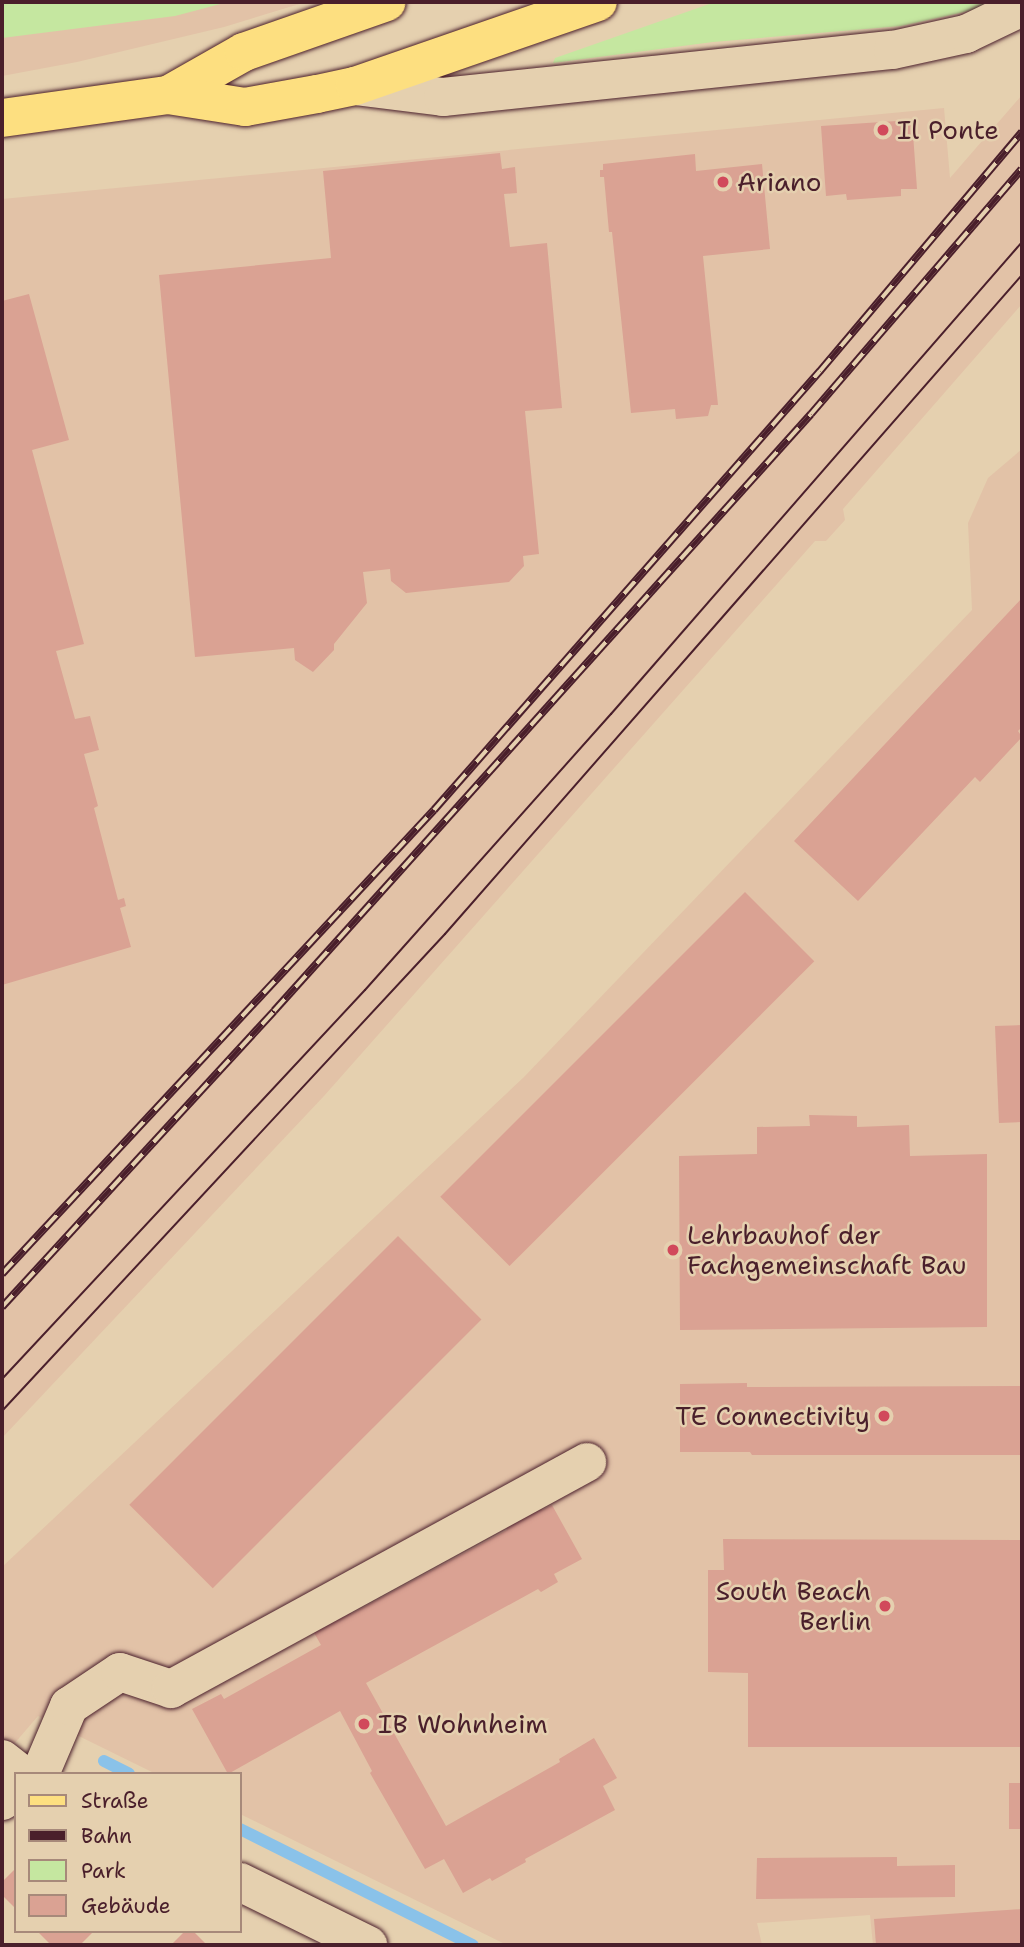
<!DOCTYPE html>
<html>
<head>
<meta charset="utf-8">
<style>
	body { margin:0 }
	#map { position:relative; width:1024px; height:1947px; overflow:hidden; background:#e5d0af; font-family:"Shantell Sans",sans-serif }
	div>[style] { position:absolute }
	.built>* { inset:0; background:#e2c2a7 }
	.green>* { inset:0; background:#c5e7a0 }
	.stream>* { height:12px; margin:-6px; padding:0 6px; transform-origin:6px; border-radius:6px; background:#8ac2e9 }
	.building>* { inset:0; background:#daa293; transform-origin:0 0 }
	.roads { filter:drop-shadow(0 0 2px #4a1f2b) drop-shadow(0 0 2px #4a1f2b) }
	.minor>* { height:38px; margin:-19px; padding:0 19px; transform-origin:19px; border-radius:19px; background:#e5d0af }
	.major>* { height:38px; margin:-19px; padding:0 19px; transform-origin:19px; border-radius:19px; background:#fddf80 }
	.tram>* { height:2px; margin:-1px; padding:0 1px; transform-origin:1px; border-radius:1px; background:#4a1f2b }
	.rail>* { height:8px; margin-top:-4px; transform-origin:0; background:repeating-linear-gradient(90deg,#e5d0af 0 16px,#4a1f2b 0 32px); box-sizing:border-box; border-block:2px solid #4a1f2b }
	.dots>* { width:19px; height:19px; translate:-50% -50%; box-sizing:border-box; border:4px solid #e5d0af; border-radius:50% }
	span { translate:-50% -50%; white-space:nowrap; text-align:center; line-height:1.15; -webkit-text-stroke:5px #e5d0af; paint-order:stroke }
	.poi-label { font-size:26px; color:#4a1f2b }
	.left { translate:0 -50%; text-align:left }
	.right { translate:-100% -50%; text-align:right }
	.frame { position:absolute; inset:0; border:4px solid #4a1f2b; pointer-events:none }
	.legend { position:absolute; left:14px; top:1772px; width:228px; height:161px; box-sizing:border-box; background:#e5d0af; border:2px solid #a7897a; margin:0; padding:9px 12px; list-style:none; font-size:21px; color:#4a1f2b }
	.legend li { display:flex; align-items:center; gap:14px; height:35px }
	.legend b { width:35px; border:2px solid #a7897a }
</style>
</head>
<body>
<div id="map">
	<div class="built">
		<div style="clip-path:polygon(2px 2px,306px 2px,224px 27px,77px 62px,2px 76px)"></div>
		<div style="clip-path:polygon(1022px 95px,1022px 304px,843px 509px,845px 520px,826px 541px,815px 541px,324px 1096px,2px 1438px,2px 199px,944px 108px,950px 178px)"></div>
		<div style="clip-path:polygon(1022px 449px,1022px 1945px,873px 1945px,870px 1915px,757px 1923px,762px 1945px,507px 1945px,240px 1814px,240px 1774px,156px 1774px,38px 1716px,2px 1758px,2px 1567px,524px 1077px,972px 610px,968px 523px,988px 478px)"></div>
	</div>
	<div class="green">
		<div style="clip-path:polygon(2px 2px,228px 2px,175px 16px,2px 38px)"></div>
		<div style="clip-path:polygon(715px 2px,988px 2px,978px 9px,901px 26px,713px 42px,553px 63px,555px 58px)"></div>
	</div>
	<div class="stream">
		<div style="left:104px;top:1761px;width:28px;rotate:27deg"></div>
		<div style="left:240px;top:1829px;width:260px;rotate:26.5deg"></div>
	</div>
	<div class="building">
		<div style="clip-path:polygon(912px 120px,917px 189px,901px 189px,901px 196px,847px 200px,846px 194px,826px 196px,821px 126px)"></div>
		<div style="clip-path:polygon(500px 153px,502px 169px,515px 167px,517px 193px,504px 194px,510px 247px,547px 243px,562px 408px,525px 411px,539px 554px,523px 556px,524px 566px,509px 582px,406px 593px,391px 581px,390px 569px,363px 572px,367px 603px,334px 644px,334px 650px,313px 672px,295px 660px,294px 648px,195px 657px,159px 275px,331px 258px,323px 171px)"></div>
		<div style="clip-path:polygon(695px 154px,696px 171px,762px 164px,770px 249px,703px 256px,718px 405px,711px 405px,708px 416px,676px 419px,675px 409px,631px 413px,612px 232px,609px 232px,604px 177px,600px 177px,600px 170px,603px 170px,603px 164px)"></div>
		<div style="clip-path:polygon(29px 294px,69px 440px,32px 450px,84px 644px,56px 651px,75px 719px,90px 716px,99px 750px,84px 754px,98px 806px,94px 808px,118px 900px,124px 898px,126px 906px,120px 908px,131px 947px,2px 985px,2px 301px)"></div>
		<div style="clip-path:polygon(1022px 598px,1022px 727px,1018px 731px,1022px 737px,980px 782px,975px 777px,858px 901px,794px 841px)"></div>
		<div style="left:745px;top:892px;width:98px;height:431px;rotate:45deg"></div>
		<div style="clip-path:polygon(1022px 1025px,1022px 1122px,999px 1123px,995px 1026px)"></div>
		<div style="clip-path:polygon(809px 1115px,857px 1116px,857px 1127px,909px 1125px,910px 1156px,987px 1154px,987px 1327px,680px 1330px,679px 1156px,757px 1154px,757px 1127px,810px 1126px)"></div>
		<div style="left:398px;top:1236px;width:118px;height:380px;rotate:45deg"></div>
		<div style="clip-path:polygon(747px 1383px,747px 1387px,1020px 1386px,1020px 1455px,752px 1455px,750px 1452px,680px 1452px,680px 1384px)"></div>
		<div style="clip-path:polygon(552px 1505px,582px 1559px,554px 1574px,558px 1582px,541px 1592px,538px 1589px,366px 1683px,446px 1826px,560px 1762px,559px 1759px,594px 1738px,617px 1778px,603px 1786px,615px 1810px,525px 1859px,526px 1862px,492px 1881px,490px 1878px,463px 1893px,444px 1859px,425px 1869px,370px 1773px,372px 1771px,340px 1711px,228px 1774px,192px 1709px,221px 1694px,224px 1699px,321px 1645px,313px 1631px,349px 1610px,351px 1614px,507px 1530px,505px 1525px,540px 1506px,542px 1510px)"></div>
		<div style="clip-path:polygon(723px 1539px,1022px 1540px,1022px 1747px,748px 1747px,748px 1673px,708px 1672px,708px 1570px,724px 1570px)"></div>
		<div style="left:1009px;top:1783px;width:13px;height:46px"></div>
		<div style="clip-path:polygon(897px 1857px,897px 1866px,955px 1865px,955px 1897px,756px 1899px,757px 1858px)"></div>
		<div style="clip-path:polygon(16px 1868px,16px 1909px,2px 1895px,2px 1882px)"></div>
		<div style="clip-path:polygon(1022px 1909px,1022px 1945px,876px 1945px,874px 1919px)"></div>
		<div style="clip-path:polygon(37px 1931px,94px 1931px,80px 1945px,51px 1945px)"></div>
		<div style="clip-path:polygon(185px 1931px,193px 1931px,207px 1945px,171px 1945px)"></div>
	</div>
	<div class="roads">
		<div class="minor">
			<div style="left:355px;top:86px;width:89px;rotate:7.1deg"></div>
			<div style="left:443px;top:97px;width:452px;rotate:-6deg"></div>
			<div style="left:893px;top:50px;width:75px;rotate:-12.4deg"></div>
			<div style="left:966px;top:34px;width:62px;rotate:-25.7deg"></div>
			<div style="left:2px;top:1759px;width:24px;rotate:38deg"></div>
			<div style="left:40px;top:1774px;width:74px;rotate:-66.9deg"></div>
			<div style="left:69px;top:1706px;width:61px;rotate:-33.7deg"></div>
			<div style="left:120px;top:1672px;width:54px;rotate:18.4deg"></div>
			<div style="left:171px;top:1689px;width:474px;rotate:-28.6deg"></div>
			<div style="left:2px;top:1801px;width:17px;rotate:-33deg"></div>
			<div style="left:240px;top:1882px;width:143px;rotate:26.2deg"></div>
		</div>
		<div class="major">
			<div style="left:168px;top:95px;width:87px;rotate:-29.5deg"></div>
			<div style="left:244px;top:52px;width:151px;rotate:-19.3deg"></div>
			<div style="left:2px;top:118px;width:168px;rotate:-7.9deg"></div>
			<div style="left:168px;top:95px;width:78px;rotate:8.9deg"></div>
			<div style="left:245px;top:107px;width:73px;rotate:-10.2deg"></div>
			<div style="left:317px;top:94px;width:39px;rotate:-12deg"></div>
			<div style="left:355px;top:86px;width:257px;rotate:-19.1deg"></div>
		</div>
	</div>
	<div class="tram">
		<div style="left:2px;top:1379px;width:532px;rotate:-46.98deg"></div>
		<div style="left:365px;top:990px;width:370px;rotate:-48.3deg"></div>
		<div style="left:611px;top:714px;width:626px;rotate:-48.95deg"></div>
		<div style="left:2px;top:1411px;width:651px;rotate:-47.12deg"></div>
		<div style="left:445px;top:934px;width:876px;rotate:-48.8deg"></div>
	</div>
	<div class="rail">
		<div style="left:2px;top:1274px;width:634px;rotate:-47.05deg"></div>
		<div style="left:434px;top:810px;width:585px;rotate:-48.68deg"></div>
		<div style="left:820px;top:371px;width:313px;rotate:-49.8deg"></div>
		<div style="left:2px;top:1307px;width:402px;rotate:-47.4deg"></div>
		<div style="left:274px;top:1011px;width:803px;rotate:-48.03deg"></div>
		<div style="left:811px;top:414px;width:323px;rotate:-49.3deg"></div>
	</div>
	<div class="dots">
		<div style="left:883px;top:130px;background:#d1495b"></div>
		<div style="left:723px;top:182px;background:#d1495b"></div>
		<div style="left:673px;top:1250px;background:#d1495b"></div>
		<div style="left:884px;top:1416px;background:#d1495b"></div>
		<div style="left:885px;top:1606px;background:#d1495b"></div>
		<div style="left:364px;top:1724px;background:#d1495b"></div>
	</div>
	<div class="poi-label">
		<span class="left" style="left:897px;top:130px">Il Ponte</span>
		<span class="left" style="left:737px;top:182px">Ariano</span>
		<span class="left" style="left:687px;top:1250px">Lehrbauhof der<br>Fachgemeinschaft Bau</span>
		<span class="right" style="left:870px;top:1416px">TE Connectivity</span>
		<span class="right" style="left:871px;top:1606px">South Beach<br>Berlin</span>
		<span class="left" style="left:378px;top:1724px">IB Wohnheim</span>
	</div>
	<div class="frame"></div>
	<ul class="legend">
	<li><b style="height:9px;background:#fddf80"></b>Straße</li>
	<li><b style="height:9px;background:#4a1f2b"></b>Bahn</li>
	<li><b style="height:19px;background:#c5e7a0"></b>Park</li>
	<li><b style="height:19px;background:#daa293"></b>Gebäude</li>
	</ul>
</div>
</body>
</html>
